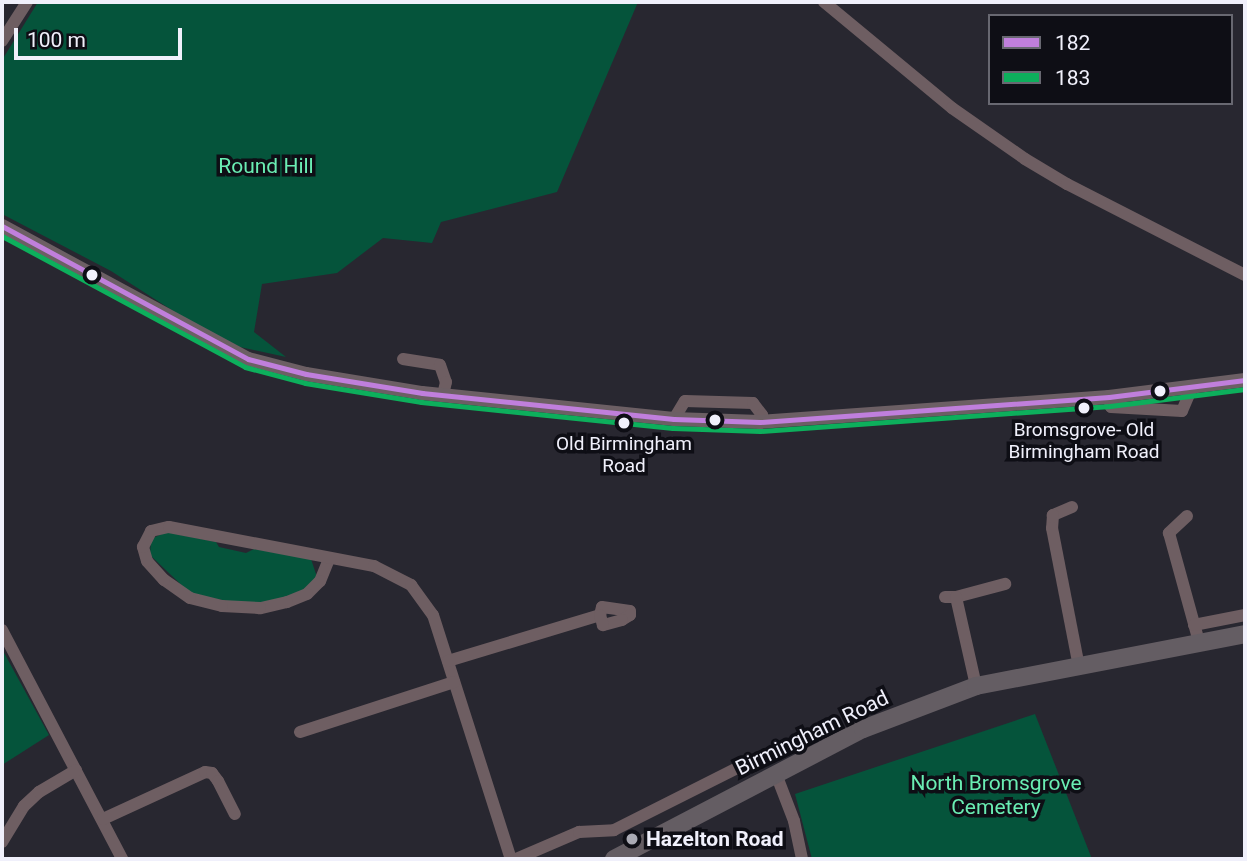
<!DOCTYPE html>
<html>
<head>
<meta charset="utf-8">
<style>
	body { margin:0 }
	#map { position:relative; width:1247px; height:861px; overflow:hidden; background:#282730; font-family:Roboto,sans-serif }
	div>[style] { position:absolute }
	.green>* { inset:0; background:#05543b }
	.minor>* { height:12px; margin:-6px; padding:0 6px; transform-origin:6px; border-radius:6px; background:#6e5e62 }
	.major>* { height:14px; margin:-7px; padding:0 7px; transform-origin:7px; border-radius:7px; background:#6c5f64 }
	.highway>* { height:18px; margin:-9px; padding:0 9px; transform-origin:9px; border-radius:9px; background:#645d63 }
	.bus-1>* { height:5px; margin:-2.5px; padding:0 2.5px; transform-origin:2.5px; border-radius:2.5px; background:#c07fdc }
	.bus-2>* { height:5px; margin:-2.5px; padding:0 2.5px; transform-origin:2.5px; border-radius:2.5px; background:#0daf5c }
	.dots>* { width:19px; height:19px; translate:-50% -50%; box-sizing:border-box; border:4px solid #0e0e15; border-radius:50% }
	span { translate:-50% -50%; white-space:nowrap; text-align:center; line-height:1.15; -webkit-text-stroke:7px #0e0e15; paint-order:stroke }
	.bus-label { font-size:19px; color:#f0f0fb }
	.park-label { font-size:21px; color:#6aedb3 }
	.street-label { font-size:21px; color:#f0f0fb }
	.poi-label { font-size:21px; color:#f0f0fb; font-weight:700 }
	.left { translate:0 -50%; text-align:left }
	.frame { position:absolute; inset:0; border:4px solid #f0f0fb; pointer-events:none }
	.legend { position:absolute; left:988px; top:14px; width:245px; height:91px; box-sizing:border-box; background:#0e0e15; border:2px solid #686871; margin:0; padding:9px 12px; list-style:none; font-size:21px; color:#f0f0fb }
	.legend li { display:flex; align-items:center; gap:14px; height:35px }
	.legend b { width:35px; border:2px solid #686871 }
	.scale { position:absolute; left:14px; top:28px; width:168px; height:32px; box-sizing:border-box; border:4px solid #f0f0fb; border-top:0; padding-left:9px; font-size:21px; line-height:24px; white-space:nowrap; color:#f0f0fb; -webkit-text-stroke:5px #0e0e15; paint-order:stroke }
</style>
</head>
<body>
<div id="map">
	<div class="green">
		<div style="clip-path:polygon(38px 2px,638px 2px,557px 192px,441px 222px,432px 243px,383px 238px,337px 273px,262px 284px,254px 332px,286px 357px,240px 347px,192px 323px,111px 271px,2px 214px,2px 60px)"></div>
		<div style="clip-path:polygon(166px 532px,216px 542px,219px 547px,246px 553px,254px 549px,311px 559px,317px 577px,301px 593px,262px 604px,242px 604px,191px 594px,150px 555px,151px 539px)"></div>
		<div style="clip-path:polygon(2px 649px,49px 735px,2px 765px)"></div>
		<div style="clip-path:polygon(1035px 714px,1092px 859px,812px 859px,795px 794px)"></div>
	</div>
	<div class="minor">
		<div style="left:824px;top:2px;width:166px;rotate:39.6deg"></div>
		<div style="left:952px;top:108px;width:89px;rotate:34.9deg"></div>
		<div style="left:1025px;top:159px;width:49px;rotate:30.8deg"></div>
		<div style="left:1067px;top:184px;width:200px;rotate:27.1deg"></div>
		<div style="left:2px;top:41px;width:46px;rotate:-57.3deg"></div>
		<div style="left:403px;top:359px;width:37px;rotate:9deg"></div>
		<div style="left:440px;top:365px;width:18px;rotate:71deg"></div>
		<div style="left:446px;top:382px;width:13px;rotate:103deg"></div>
		<div style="left:1109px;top:397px;width:10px;rotate:79deg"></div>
		<div style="left:1111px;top:407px;width:71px;rotate:3.2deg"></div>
		<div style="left:1182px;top:411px;width:26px;rotate:-67deg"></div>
		<div style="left:674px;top:419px;width:21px;rotate:-59deg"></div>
		<div style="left:685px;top:401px;width:68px;rotate:1.7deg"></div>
		<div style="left:753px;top:403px;width:15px;rotate:53deg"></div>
		<div style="left:762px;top:415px;width:7px;rotate:106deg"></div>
		<div style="left:1072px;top:507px;width:21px;rotate:157deg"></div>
		<div style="left:1053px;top:515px;width:13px;rotate:94deg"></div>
		<div style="left:1052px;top:528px;width:142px;rotate:79deg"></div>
		<div style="left:1187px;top:516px;width:25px;rotate:137deg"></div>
		<div style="left:1169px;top:533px;width:113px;rotate:74.6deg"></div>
		<div style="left:329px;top:559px;width:24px;rotate:112deg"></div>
		<div style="left:320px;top:581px;width:18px;rotate:135deg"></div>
		<div style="left:307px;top:594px;width:22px;rotate:158deg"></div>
		<div style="left:287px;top:602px;width:28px;rotate:167deg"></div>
		<div style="left:260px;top:608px;width:38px;rotate:-177deg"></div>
		<div style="left:222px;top:606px;width:33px;rotate:-166deg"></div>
		<div style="left:190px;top:598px;width:32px;rotate:-145deg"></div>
		<div style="left:164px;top:580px;width:25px;rotate:-132deg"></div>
		<div style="left:147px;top:561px;width:15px;rotate:-106deg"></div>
		<div style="left:143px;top:547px;width:18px;rotate:-63deg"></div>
		<div style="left:151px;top:531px;width:18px;rotate:-13deg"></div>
		<div style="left:169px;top:527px;width:209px;rotate:10.8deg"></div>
		<div style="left:374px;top:566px;width:42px;rotate:27.2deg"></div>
		<div style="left:411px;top:585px;width:37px;rotate:54deg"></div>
		<div style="left:433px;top:615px;width:256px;rotate:72.3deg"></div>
		<div style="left:945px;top:597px;width:11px"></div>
		<div style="left:956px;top:597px;width:51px;rotate:-14.9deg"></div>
		<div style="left:956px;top:597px;width:91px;rotate:77.3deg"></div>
		<div style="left:1194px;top:625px;width:52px;rotate:-11.1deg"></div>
		<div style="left:2px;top:630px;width:259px;rotate:62.3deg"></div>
		<div style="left:448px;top:661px;width:159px;rotate:-16.8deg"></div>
		<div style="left:600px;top:615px;width:8px;rotate:-76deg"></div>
		<div style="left:602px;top:607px;width:28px;rotate:8deg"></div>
		<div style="left:630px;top:611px;width:4px;rotate:90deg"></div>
		<div style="left:630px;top:615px;width:9px;rotate:148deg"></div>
		<div style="left:622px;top:620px;width:20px;rotate:165deg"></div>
		<div style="left:603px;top:625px;width:10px;rotate:-107deg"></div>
		<div style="left:300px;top:732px;width:162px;rotate:-18deg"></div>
		<div style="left:776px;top:774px;width:50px;rotate:69deg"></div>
		<div style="left:794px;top:821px;width:39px;rotate:78deg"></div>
		<div style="left:103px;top:819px;width:112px;rotate:-24.7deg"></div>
		<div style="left:205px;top:772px;width:7px;rotate:8deg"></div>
		<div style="left:212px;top:773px;width:10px;rotate:53deg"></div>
		<div style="left:218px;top:781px;width:37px;rotate:63deg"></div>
		<div style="left:2px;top:842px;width:42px;rotate:-58.6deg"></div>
		<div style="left:24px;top:806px;width:21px;rotate:-43deg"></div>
		<div style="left:39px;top:792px;width:43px;rotate:-30.7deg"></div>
		<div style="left:516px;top:859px;width:69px;rotate:-23.2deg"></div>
		<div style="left:579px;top:832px;width:35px;rotate:-3deg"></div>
		<div style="left:614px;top:830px;width:156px;rotate:-26.7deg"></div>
	</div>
	<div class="major">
		<div style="left:2px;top:226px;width:280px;rotate:28.4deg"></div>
		<div style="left:248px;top:359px;width:60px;rotate:14.5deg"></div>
		<div style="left:306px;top:374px;width:118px;rotate:9.3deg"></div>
		<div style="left:422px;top:393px;width:253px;rotate:5.9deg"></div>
		<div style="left:674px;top:419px;width:86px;rotate:2deg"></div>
		<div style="left:760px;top:422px;width:350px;rotate:-4.1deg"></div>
		<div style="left:1109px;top:397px;width:137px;rotate:-7.1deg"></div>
	</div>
	<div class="highway">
		<div style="left:614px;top:859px;width:281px;rotate:-27.6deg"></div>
		<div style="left:863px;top:729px;width:121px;rotate:-20.8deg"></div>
		<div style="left:976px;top:686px;width:274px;rotate:-10.9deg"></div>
	</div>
	<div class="bus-1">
		<div style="left:2px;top:226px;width:280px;rotate:28.4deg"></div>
		<div style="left:248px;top:359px;width:60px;rotate:14.5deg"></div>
		<div style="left:306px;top:374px;width:118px;rotate:9.3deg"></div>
		<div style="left:422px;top:393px;width:253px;rotate:5.9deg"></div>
		<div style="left:674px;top:419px;width:86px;rotate:2deg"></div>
		<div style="left:760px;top:422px;width:350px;rotate:-4.1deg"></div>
		<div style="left:1109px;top:397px;width:137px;rotate:-7.1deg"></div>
	</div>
	<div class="bus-2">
		<div style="left:2px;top:236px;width:276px;rotate:28.3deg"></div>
		<div style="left:245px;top:367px;width:62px;rotate:14.9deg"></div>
		<div style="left:305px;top:383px;width:118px;rotate:9.3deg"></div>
		<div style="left:421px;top:402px;width:253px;rotate:5.9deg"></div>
		<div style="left:673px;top:428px;width:87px;rotate:2deg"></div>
		<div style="left:760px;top:431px;width:351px;rotate:-4.1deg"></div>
		<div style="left:1110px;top:406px;width:136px;rotate:-7.2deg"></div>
	</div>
	<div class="dots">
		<div style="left:92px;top:275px;background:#f0f0fb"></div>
		<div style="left:1160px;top:391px;background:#f0f0fb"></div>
		<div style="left:1084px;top:408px;background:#f0f0fb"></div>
		<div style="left:715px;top:420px;background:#f0f0fb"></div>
		<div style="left:624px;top:423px;background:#f0f0fb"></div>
		<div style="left:632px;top:839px;background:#aaaab4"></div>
	</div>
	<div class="bus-label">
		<span style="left:1084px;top:441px">Bromsgrove- Old<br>Birmingham Road</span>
		<span style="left:624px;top:455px">Old Birmingham<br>Road</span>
	</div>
	<div class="park-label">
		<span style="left:266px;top:166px">Round Hill</span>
		<span style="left:996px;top:795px">North Bromsgrove<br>Cemetery</span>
	</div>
	<div class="street-label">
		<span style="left:812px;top:733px;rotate:-26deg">Birmingham Road</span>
	</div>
	<div class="poi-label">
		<span class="left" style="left:646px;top:839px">Hazelton Road</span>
	</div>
	<div class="frame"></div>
	<ul class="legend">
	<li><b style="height:9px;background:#c07fdc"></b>182</li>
	<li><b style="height:9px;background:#0daf5c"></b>183</li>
	</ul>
	<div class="scale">100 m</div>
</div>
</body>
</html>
